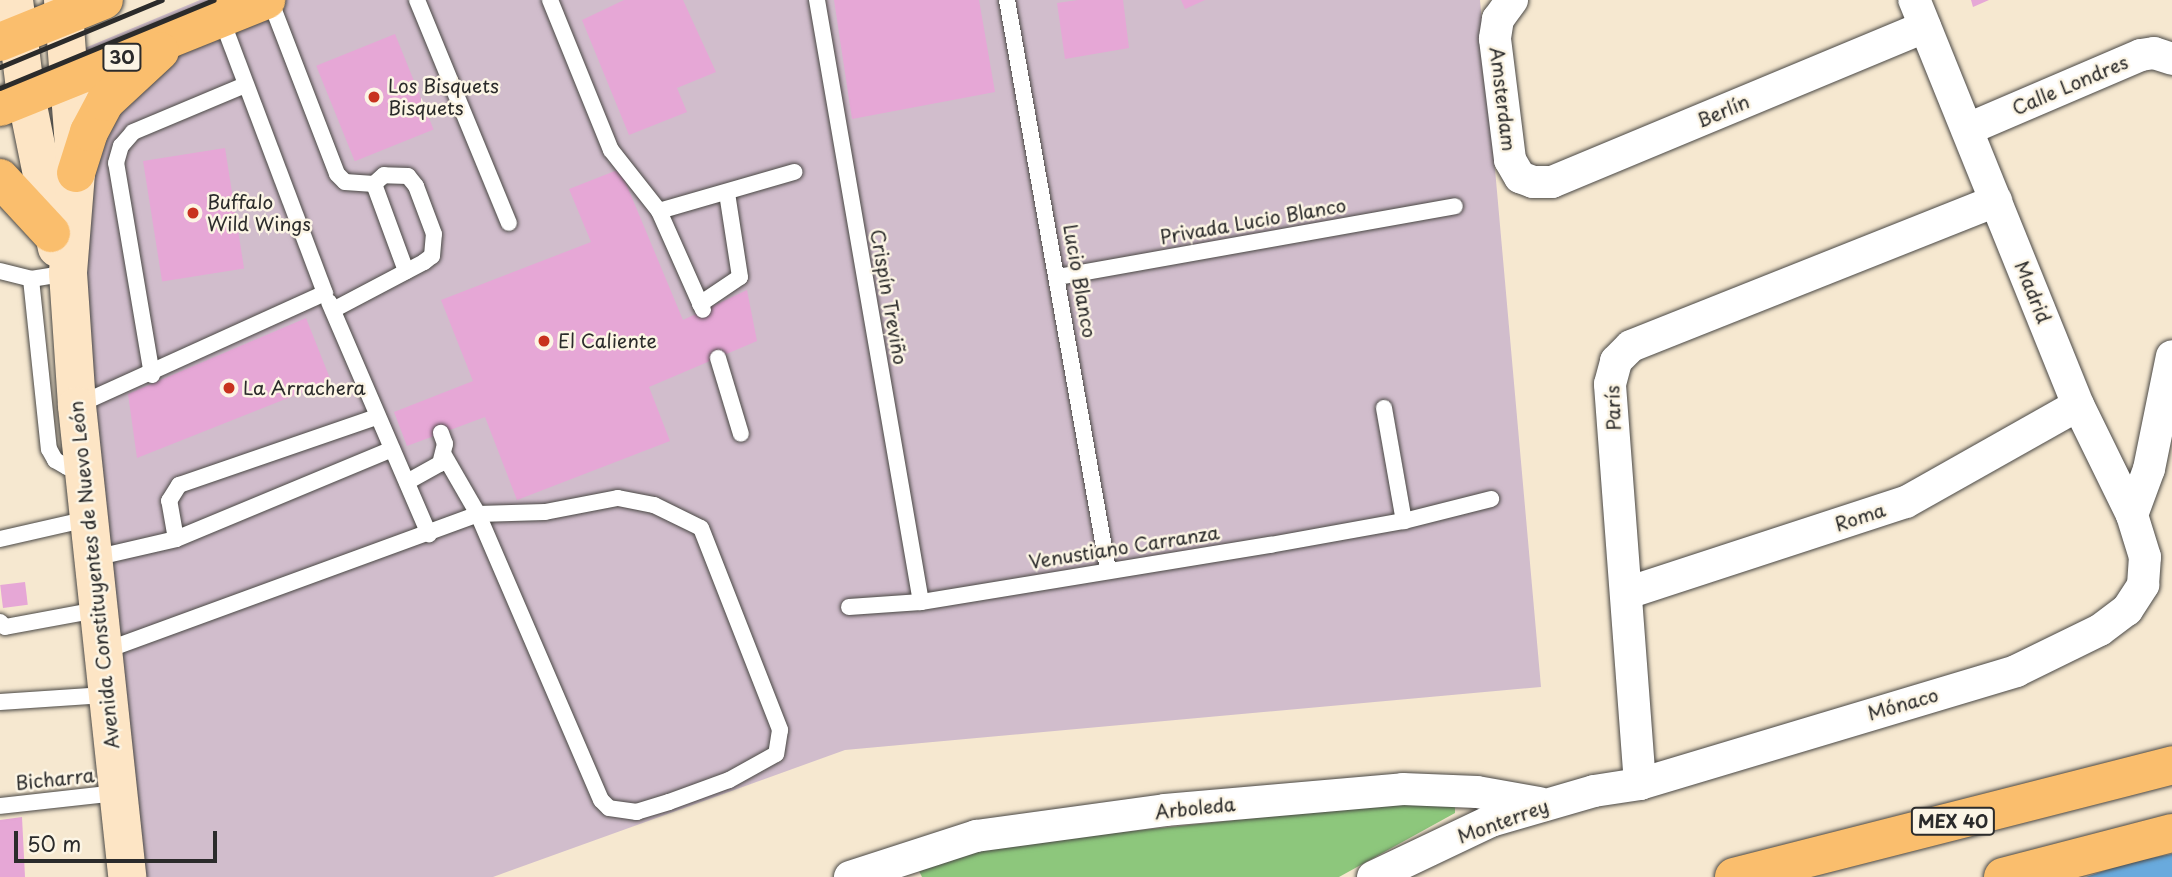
<!DOCTYPE html>
<html>
<head>
<meta charset="utf-8">
<style>
	body { margin:0 }
	#map { position:relative; width:2172px; height:877px; overflow:hidden; background:#f6e8d0; font-family:"Playpen Sans",sans-serif }
	div>[style] { position:absolute }
	.industrial>* { inset:0; background:#d1bdcc }
	.green>* { inset:0; background:#8dc77c }
	.water>* { inset:0; background:#69aadd }
	.building>* { inset:0; background:#e6a7d6; transform-origin:0 0 }
	.roads { filter:drop-shadow(0 0 2px #494744) drop-shadow(0 0 2px #494744) }
	.service>* { height:16px; margin:-8px; padding:0 8px; transform-origin:8px; border-radius:8px; background:#fff }
	.minor>* { height:32px; margin:-16px; padding:0 16px; transform-origin:16px; border-radius:16px; background:#fff }
	.secondary>* { height:38px; margin:-19px; padding:0 19px; transform-origin:19px; border-radius:19px; background:#fde5c5 }
	.trunk>* { height:38px; margin:-19px; padding:0 19px; transform-origin:19px; border-radius:19px; background:#fabe6d }
	.rail>* { height:5px; margin:-2.5px; padding:0 2.5px; transform-origin:2.5px; border-radius:2.5px; background:#2b2b2b }
	.dots>* { width:19px; height:19px; translate:-50% -50%; box-sizing:border-box; border:4px solid #fcf5e5; border-radius:50% }
	span { translate:-50% -50%; white-space:nowrap; text-align:center; line-height:1.15; -webkit-text-stroke:5px #fcf5e5; paint-order:stroke }
	.shield-label span { padding:2px 5px; background:#fcf5e5; border:2px solid; border-radius:5px; -webkit-text-stroke-width:0 }
	.shield-label { font-size:18px; color:#2b2b2b; font-weight:700 }
	.street-label { font-size:19px; color:#2b2b2b }
	.poi-label { font-size:19px; color:#2b2b2b }
	.left { translate:0 -50%; text-align:left }
	.scale { position:absolute; left:14px; top:831px; width:203px; height:32px; box-sizing:border-box; border:4px solid #2b2b2b; border-top:0; padding-left:9px; font-size:21px; line-height:24px; white-space:nowrap; color:#2b2b2b; -webkit-text-stroke:5px #fcf5e5; paint-order:stroke }
</style>
</head>
<body>
<div id="map">
	<div class="industrial">
		<div style="clip-path:polygon(200px 0,1480px 0,1541px 687px,845px 750px,493px 877px,139px 877px,61px 58px)"></div>
	</div>
	<div class="green">
		<div style="clip-path:polygon(1436px 799px,1455px 805px,1455px 813px,1339px 877px,922px 877px,919px 871px,924px 861px,1038px 841px)"></div>
	</div>
	<div class="water">
		<div style="clip-path:polygon(2172px 854px,2172px 877px,2086px 877px,2130px 862px)"></div>
	</div>
	<div class="building">
		<div style="clip-path:polygon(624px 0,683px 0,716px 72px,677px 88px,687px 112px,629px 135px,582px 20px)"></div>
		<div style="clip-path:polygon(834px 0,979px 0,995px 92px,852px 119px)"></div>
		<div style="clip-path:polygon(1078px 0,1123px 0,1129px 48px,1065px 59px,1057px 3px)"></div>
		<div style="clip-path:polygon(1181px 0,1205px 0,1185px 9px)"></div>
		<div style="clip-path:polygon(1971px 0,1989px 0,1973px 7px)"></div>
		<div style="left:395px;top:34px;width:103px;height:85px;rotate:68deg"></div>
		<div style="left:225px;top:148px;width:122px;height:83px;rotate:81deg"></div>
		<div style="clip-path:polygon(620px 169px,683px 320px,747px 290px,757px 341px,649px 387px,670px 441px,517px 500px,485px 417px,407px 446px,394px 412px,473px 381px,441px 300px,591px 242px,569px 189px)"></div>
		<div style="clip-path:polygon(306px 318px,331px 381px,137px 458px,128px 394px)"></div>
		<div style="left:25px;top:582px;width:23px;height:25px;rotate:83deg"></div>
		<div style="clip-path:polygon(22px 817px,25px 877px,0 877px,0 820px)"></div>
	</div>
	<div class="roads">
		<div class="service">
			<div style="left:270px;top:0;width:186px;rotate:68.9deg"></div>
			<div style="left:337px;top:174px;width:11px;rotate:45deg"></div>
			<div style="left:345px;top:182px;width:29px;rotate:4deg"></div>
			<div style="left:417px;top:0;width:241px;rotate:67.6deg"></div>
			<div style="left:550px;top:0;width:162px;rotate:67.9deg"></div>
			<div style="left:611px;top:150px;width:78px;rotate:51.8deg"></div>
			<div style="left:659px;top:211px;width:108px;rotate:66deg"></div>
			<div style="left:817px;top:0;width:611px;rotate:80.2deg"></div>
			<div style="left:1007px;top:0;width:579px;rotate:79.95deg"></div>
			<div style="left:659px;top:211px;width:141px;rotate:-16.1deg"></div>
			<div style="left:0;top:271px;width:32px;rotate:14deg"></div>
			<div style="left:31px;top:279px;width:37px;rotate:-9deg"></div>
			<div style="left:1058px;top:277px;width:403px;rotate:-10.1deg"></div>
			<div style="left:31px;top:279px;width:171px;rotate:84deg"></div>
			<div style="left:49px;top:449px;width:13px;rotate:61deg"></div>
			<div style="left:55px;top:460px;width:14px;rotate:30deg"></div>
			<div style="left:67px;top:467px;width:16px;rotate:-7deg"></div>
			<div style="left:329px;top:302px;width:253px;rotate:66.7deg"></div>
			<div style="left:700px;top:304px;width:48px;rotate:-34deg"></div>
			<div style="left:740px;top:277px;width:85px;rotate:-98.8deg"></div>
			<div style="left:333px;top:310px;width:103px;rotate:-27.8deg"></div>
			<div style="left:424px;top:262px;width:10px;rotate:-37deg"></div>
			<div style="left:432px;top:256px;width:22px;rotate:-85deg"></div>
			<div style="left:434px;top:234px;width:51px;rotate:-110.6deg"></div>
			<div style="left:416px;top:186px;width:13px;rotate:-129deg"></div>
			<div style="left:408px;top:176px;width:24px;rotate:-178deg"></div>
			<div style="left:384px;top:175px;width:13px;rotate:138deg"></div>
			<div style="left:374px;top:184px;width:93px;rotate:69.8deg"></div>
			<div style="left:718px;top:358px;width:79px;rotate:73.2deg"></div>
			<div style="left:152px;top:375px;width:215px;rotate:-99.6deg"></div>
			<div style="left:116px;top:163px;width:18px;rotate:-74deg"></div>
			<div style="left:121px;top:146px;width:18px;rotate:-49deg"></div>
			<div style="left:133px;top:132px;width:121px;rotate:-22.8deg"></div>
			<div style="left:78px;top:405px;width:271px;rotate:-24.4deg"></div>
			<div style="left:325px;top:293px;width:294px;rotate:-110.7deg"></div>
			<div style="left:1384px;top:408px;width:115px;rotate:80deg"></div>
			<div style="left:407px;top:482px;width:38px;rotate:-29deg"></div>
			<div style="left:440px;top:464px;width:21px;rotate:-76deg"></div>
			<div style="left:445px;top:444px;width:12px;rotate:-110deg"></div>
			<div style="left:0;top:539px;width:90px;rotate:-12.8deg"></div>
			<div style="left:176px;top:539px;width:39px;rotate:-100deg"></div>
			<div style="left:169px;top:501px;width:19px;rotate:-58deg"></div>
			<div style="left:179px;top:485px;width:208px;rotate:-19deg"></div>
			<div style="left:94px;top:558px;width:84px;rotate:-13deg"></div>
			<div style="left:176px;top:539px;width:234px;rotate:-22.6deg"></div>
			<div style="left:849px;top:607px;width:72px;rotate:-4deg"></div>
			<div style="left:921px;top:602px;width:354px;rotate:-9.3deg"></div>
			<div style="left:1270px;top:545px;width:136px;rotate:-10.2deg"></div>
			<div style="left:1404px;top:521px;width:90px;rotate:-14.2deg"></div>
			<div style="left:0;top:622px;width:7px;rotate:45deg"></div>
			<div style="left:5px;top:627px;width:94px;rotate:-10.5deg"></div>
			<div style="left:104px;top:651px;width:398px;rotate:-20.1deg"></div>
			<div style="left:478px;top:514px;width:67px;rotate:-1.7deg"></div>
			<div style="left:545px;top:512px;width:74px;rotate:-10.9deg"></div>
			<div style="left:618px;top:498px;width:37px;rotate:11deg"></div>
			<div style="left:654px;top:505px;width:52px;rotate:26.1deg"></div>
			<div style="left:701px;top:528px;width:217px;rotate:68.6deg"></div>
			<div style="left:780px;top:730px;width:24px;rotate:99deg"></div>
			<div style="left:776px;top:754px;width:54px;rotate:151deg"></div>
			<div style="left:729px;top:780px;width:64px;rotate:159.9deg"></div>
			<div style="left:669px;top:802px;width:34px;rotate:163deg"></div>
			<div style="left:637px;top:812px;width:28px;rotate:-172deg"></div>
			<div style="left:609px;top:808px;width:11px;rotate:-135deg"></div>
			<div style="left:601px;top:800px;width:311px;rotate:-113.3deg"></div>
			<div style="left:478px;top:514px;width:68px;rotate:-120deg"></div>
			<div style="left:0;top:702px;width:105px;rotate:-3.8deg"></div>
			<div style="left:0;top:806px;width:116px;rotate:-6.4deg"></div>
		</div>
		<div class="minor">
			<div style="left:1512px;top:0;width:24px;rotate:126deg"></div>
			<div style="left:1498px;top:19px;width:20px;rotate:99deg"></div>
			<div style="left:1495px;top:39px;width:122px;rotate:82.9deg"></div>
			<div style="left:1510px;top:160px;width:20px;rotate:60deg"></div>
			<div style="left:1520px;top:177px;width:14px;rotate:21deg"></div>
			<div style="left:1533px;top:182px;width:19px"></div>
			<div style="left:1552px;top:182px;width:404px;rotate:-22.6deg"></div>
			<div style="left:1968px;top:129px;width:188px;rotate:-23.2deg"></div>
			<div style="left:2141px;top:55px;width:13px;rotate:-9deg"></div>
			<div style="left:2154px;top:53px;width:19px;rotate:18deg"></div>
			<div style="left:2132px;top:515px;width:49px;rotate:-69.7deg"></div>
			<div style="left:2149px;top:469px;width:115px;rotate:-78.5deg"></div>
			<div style="left:1627px;top:593px;width:293px;rotate:-18.1deg"></div>
			<div style="left:1906px;top:502px;width:197px;rotate:-29.4deg"></div>
			<div style="left:1640px;top:784px;width:401px;rotate:-94.3deg"></div>
			<div style="left:1610px;top:384px;width:24px;rotate:-75deg"></div>
			<div style="left:1616px;top:361px;width:21px;rotate:-45deg"></div>
			<div style="left:1631px;top:346px;width:393px;rotate:-21.7deg"></div>
			<div style="left:850px;top:877px;width:133px;rotate:-18deg"></div>
			<div style="left:976px;top:836px;width:191px;rotate:-7.8deg"></div>
			<div style="left:1165px;top:810px;width:239px;rotate:-5deg"></div>
			<div style="left:1403px;top:789px;width:74px;rotate:2.3deg"></div>
			<div style="left:1477px;top:792px;width:63px;rotate:10.1deg"></div>
			<div style="left:1373px;top:877px;width:131px;rotate:-25.4deg"></div>
			<div style="left:1491px;top:821px;width:107px;rotate:-16.2deg"></div>
			<div style="left:1594px;top:791px;width:47px;rotate:-8.7deg"></div>
			<div style="left:1640px;top:784px;width:393px;rotate:-16.7deg"></div>
			<div style="left:2016px;top:671px;width:93px;rotate:-26deg"></div>
			<div style="left:2100px;top:630px;width:34px;rotate:-37deg"></div>
			<div style="left:2127px;top:610px;width:30px;rotate:-57deg"></div>
			<div style="left:2143px;top:585px;width:28px;rotate:-86deg"></div>
			<div style="left:2145px;top:557px;width:44px;rotate:-107.2deg"></div>
			<div style="left:2132px;top:515px;width:123px;rotate:-116.1deg"></div>
			<div style="left:2078px;top:405px;width:437px;rotate:-112deg"></div>
		</div>
		<div class="secondary">
			<div style="left:14px;top:0;width:97px;rotate:82.9deg"></div>
			<div style="left:26px;top:96px;width:155px;rotate:78.5deg"></div>
			<div style="left:63px;top:0;width:173px;rotate:85.7deg"></div>
			<div style="left:76px;top:173px;width:100px;rotate:94.6deg"></div>
			<div style="left:68px;top:273px;width:133px;rotate:86.1deg"></div>
			<div style="left:77px;top:406px;width:474px;rotate:83.9deg"></div>
		</div>
		<div class="trunk">
			<div style="left:0;top:42px;width:112px;rotate:-22deg"></div>
			<div style="left:0;top:107px;width:287px;rotate:-21.9deg"></div>
			<div style="left:76px;top:173px;width:43px;rotate:-72.4deg"></div>
			<div style="left:89px;top:132px;width:34px;rotate:-62deg"></div>
			<div style="left:105px;top:102px;width:75px;rotate:-42.8deg"></div>
			<div style="left:0;top:178px;width:75px;rotate:47.2deg"></div>
			<div style="left:1734px;top:877px;width:452px;rotate:-14.3deg"></div>
			<div style="left:2003px;top:877px;width:175px;rotate:-14.6deg"></div>
		</div>
	</div>
	<div class="rail">
		<div style="left:0;top:67px;width:175px;rotate:-22.5deg"></div>
		<div style="left:0;top:88px;width:231px;rotate:-22.4deg"></div>
	</div>
	<div class="dots">
		<div style="left:374px;top:97px;background:#c8321e"></div>
		<div style="left:193px;top:213px;background:#c8321e"></div>
		<div style="left:544px;top:341px;background:#c8321e"></div>
		<div style="left:229px;top:388px;background:#c8321e"></div>
	</div>
	<div class="shield-label">
		<span style="left:122px;top:57px">30</span>
		<span style="left:1953px;top:821px">MEX 40</span>
	</div>
	<div class="street-label">
		<span style="left:2070px;top:85px;rotate:-23deg">Calle Londres</span>
		<span style="left:1503px;top:99px;rotate:83deg">Amsterdam</span>
		<span style="left:1723px;top:111px;rotate:-23deg">Berlín</span>
		<span style="left:1253px;top:221px;rotate:-10deg">Privada Lucio Blanco</span>
		<span style="left:1080px;top:281px;rotate:80deg">Lucio Blanco</span>
		<span style="left:2033px;top:292px;rotate:68deg">Madrid</span>
		<span style="left:889px;top:297px;rotate:80deg">Crispín Treviño</span>
		<span style="left:1613px;top:408px;rotate:-92deg">París</span>
		<span style="left:1860px;top:517px;rotate:-18deg">Roma</span>
		<span style="left:1124px;top:547px;rotate:-9deg">Venustiano Carranza</span>
		<span style="left:94px;top:575px;rotate:-96deg">Avenida Constituyentes de Nuevo León</span>
		<span style="left:1903px;top:704px;rotate:-16deg">Mónaco</span>
		<span style="left:55px;top:779px;rotate:-6deg">Bicharra</span>
		<span style="left:1195px;top:808px;rotate:-6deg">Arboleda</span>
		<span style="left:1503px;top:821px;rotate:-20deg">Monterrey</span>
	</div>
	<div class="poi-label">
		<span class="left" style="left:388px;top:97px">Los Bisquets<br>Bisquets</span>
		<span class="left" style="left:207px;top:213px">Buffalo<br>Wild Wings</span>
		<span class="left" style="left:558px;top:341px">El Caliente</span>
		<span class="left" style="left:243px;top:388px">La Arrachera</span>
	</div>
	<div class="scale">50 m</div>
</div>
</body>
</html>
